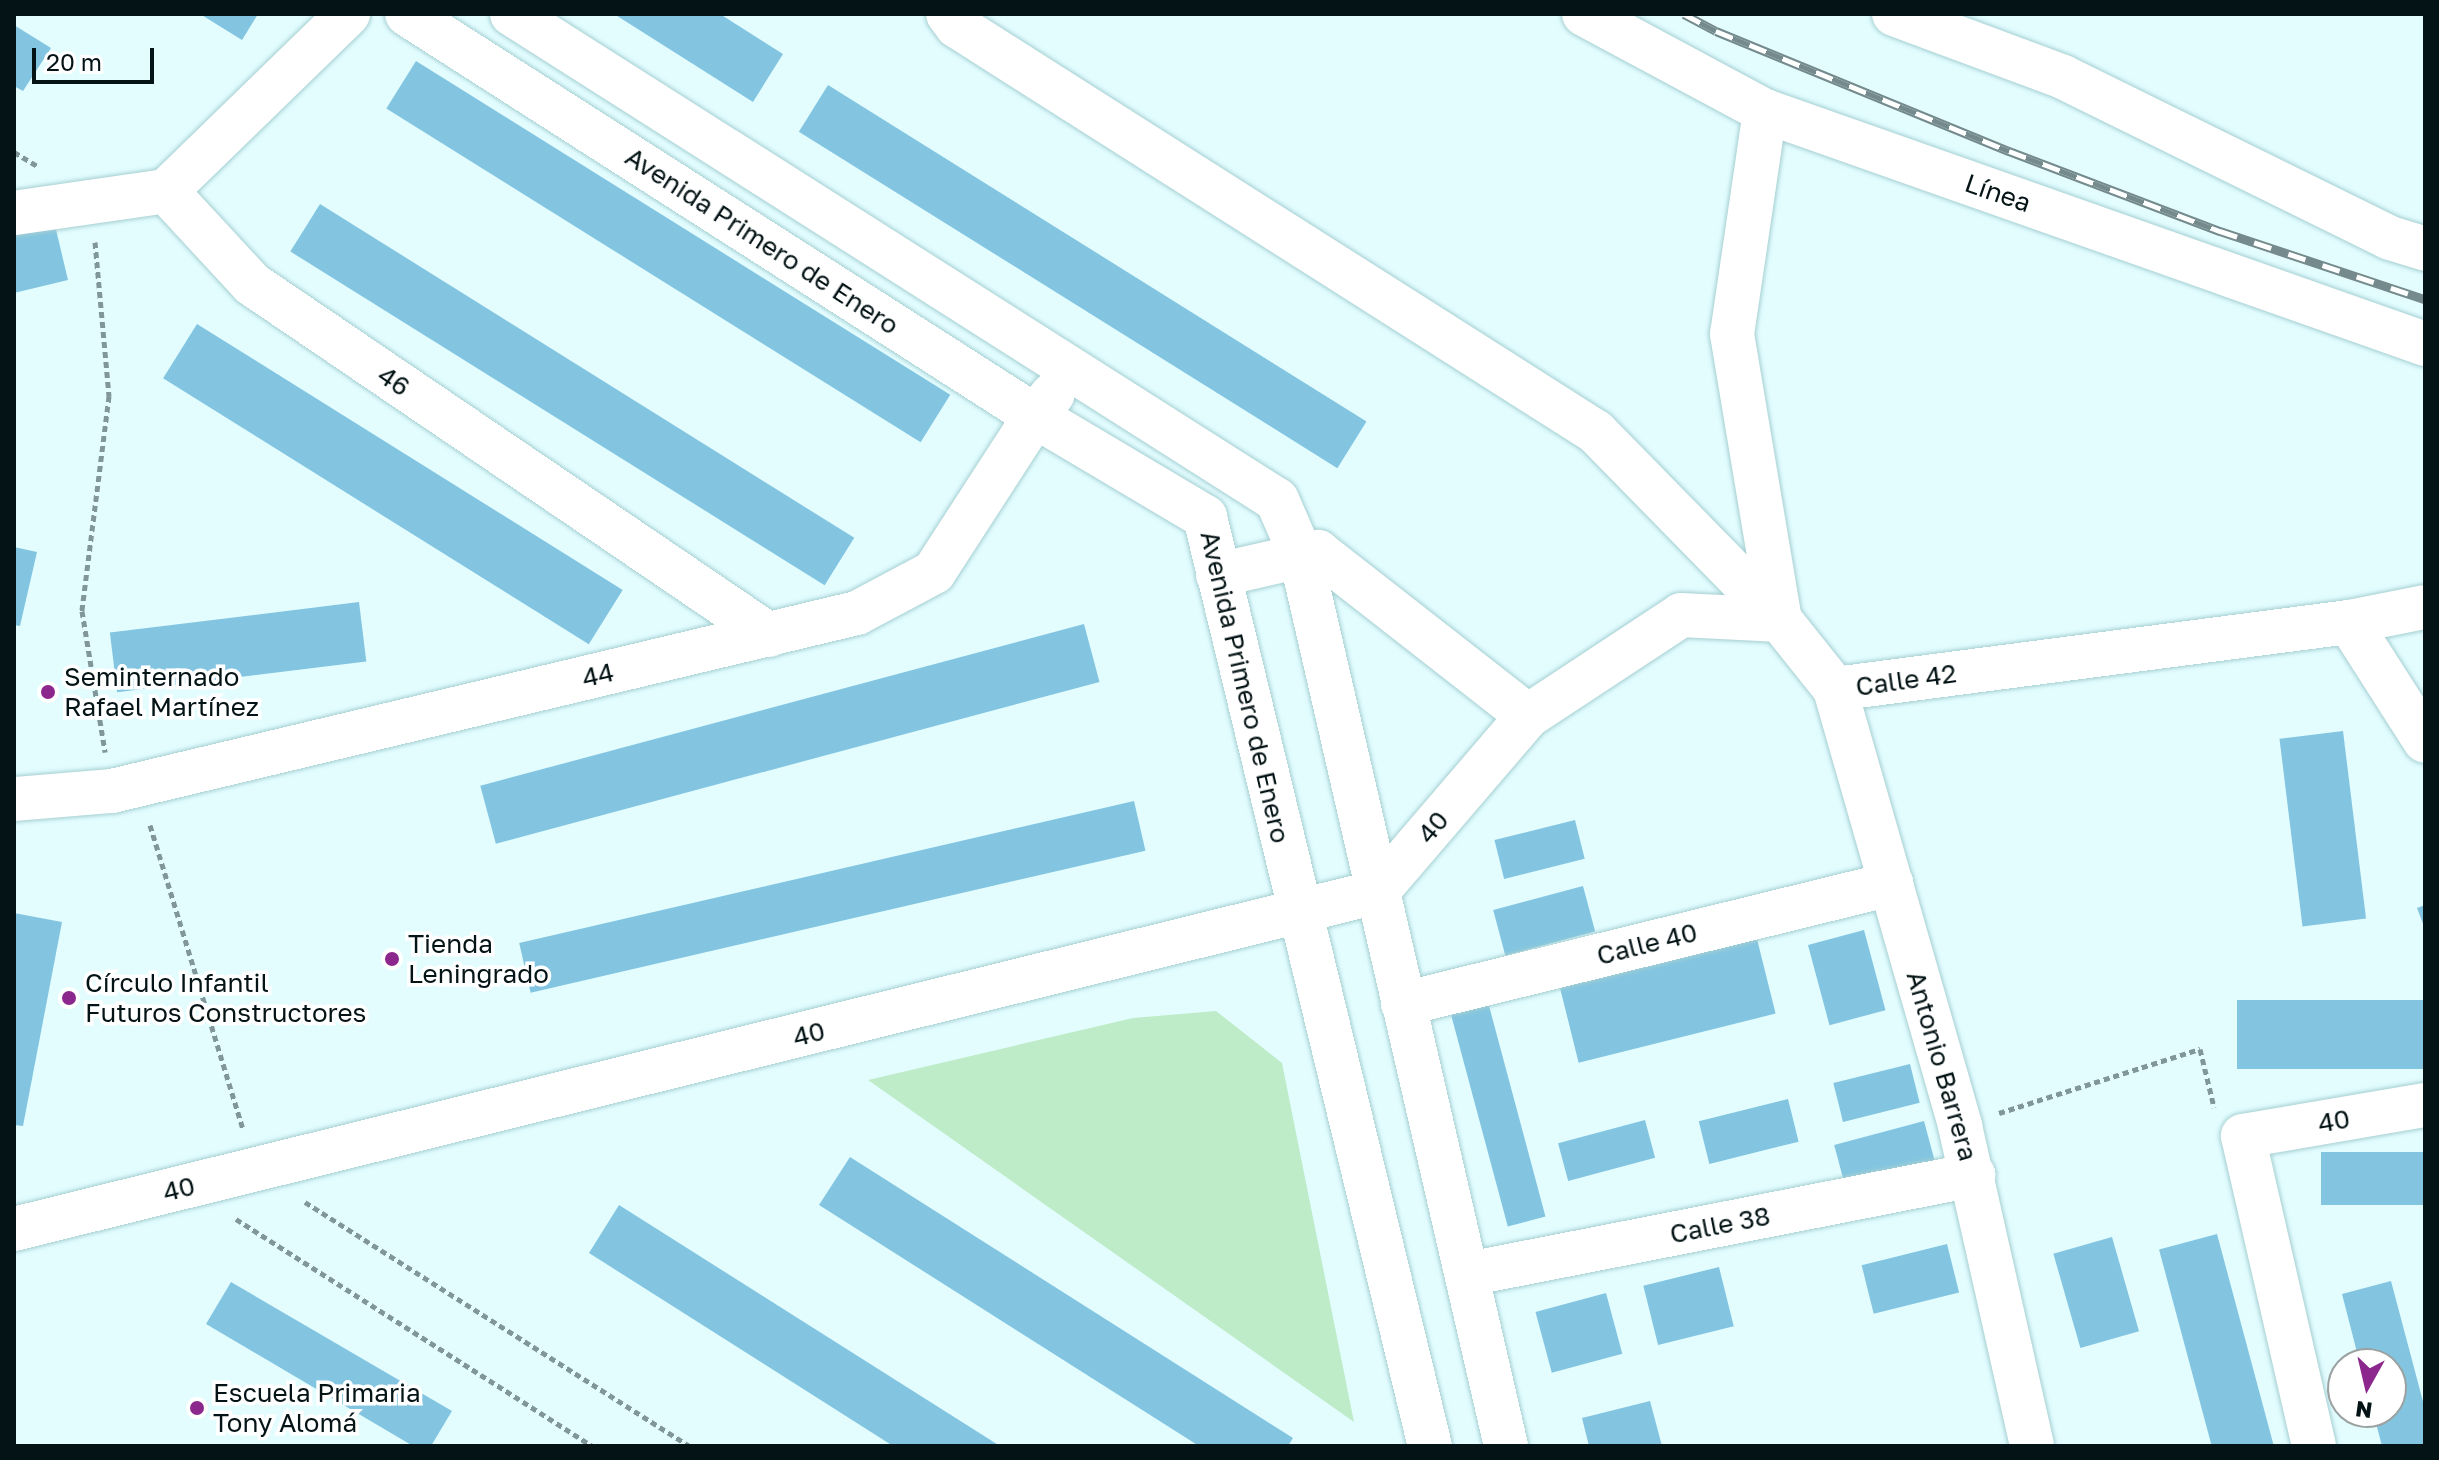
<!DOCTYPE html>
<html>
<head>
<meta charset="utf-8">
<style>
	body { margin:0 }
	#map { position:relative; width:2439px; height:1460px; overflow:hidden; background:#e3fdff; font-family:"Golos Text",sans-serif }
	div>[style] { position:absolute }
	.green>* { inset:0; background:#bfecc8 }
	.building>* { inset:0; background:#83c5e1; transform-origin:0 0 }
	.path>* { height:5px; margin-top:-2.5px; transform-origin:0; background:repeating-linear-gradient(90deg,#819698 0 6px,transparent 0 10px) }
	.roads { filter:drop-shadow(0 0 2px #a5cfd2) drop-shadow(0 0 2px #a5cfd2) }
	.minor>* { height:44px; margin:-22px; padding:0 22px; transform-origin:22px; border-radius:22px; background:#fff }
	.rail>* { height:9px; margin-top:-4.5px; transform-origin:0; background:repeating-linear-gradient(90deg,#fff 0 18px,#758a8c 0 36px); box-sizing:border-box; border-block:2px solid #758a8c }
	.dots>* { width:22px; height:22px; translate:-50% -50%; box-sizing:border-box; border:4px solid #fff; border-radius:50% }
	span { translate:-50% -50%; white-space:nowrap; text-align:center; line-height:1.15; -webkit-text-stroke:7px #fff; paint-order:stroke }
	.street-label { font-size:26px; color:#041315 }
	.poi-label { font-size:26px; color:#041315 }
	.left { translate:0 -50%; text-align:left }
	.frame { position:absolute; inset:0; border:16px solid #041315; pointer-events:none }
	.north { position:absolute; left:2327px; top:1348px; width:80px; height:80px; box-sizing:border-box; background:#fff; border:2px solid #9ba1a1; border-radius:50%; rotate:188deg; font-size:22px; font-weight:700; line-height:32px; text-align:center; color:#041315 }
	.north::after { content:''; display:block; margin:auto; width:28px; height:36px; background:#8c278e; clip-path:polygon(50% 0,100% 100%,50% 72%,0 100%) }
	.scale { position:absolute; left:32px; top:48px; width:122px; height:36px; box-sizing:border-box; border:4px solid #041315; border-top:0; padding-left:10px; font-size:24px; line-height:28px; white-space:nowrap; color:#041315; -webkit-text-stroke:6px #fff; paint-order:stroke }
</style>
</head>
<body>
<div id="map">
	<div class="green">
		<div style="clip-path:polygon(1216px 1011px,1282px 1063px,1354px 1422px,868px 1080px,1133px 1018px)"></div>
	</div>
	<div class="building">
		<div style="clip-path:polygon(200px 14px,258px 14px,242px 40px)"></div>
		<div style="clip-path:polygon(614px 14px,720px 14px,783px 54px,753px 102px)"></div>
		<div style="clip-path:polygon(14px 25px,51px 48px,23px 91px,14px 86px)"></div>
		<div style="left:416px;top:61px;width:630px;height:56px;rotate:32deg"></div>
		<div style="left:828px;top:85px;width:635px;height:55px;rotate:32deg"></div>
		<div style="left:320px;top:204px;width:630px;height:56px;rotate:32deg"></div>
		<div style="clip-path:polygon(53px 217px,68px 280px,14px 293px,14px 226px)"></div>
		<div style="left:197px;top:324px;width:502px;height:64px;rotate:32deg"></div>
		<div style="clip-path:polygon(14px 547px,37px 552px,20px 626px,14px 625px)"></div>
		<div style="left:359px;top:602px;width:60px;height:251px;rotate:83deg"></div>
		<div style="left:1084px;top:624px;width:60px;height:625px;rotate:75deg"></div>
		<div style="left:2343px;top:731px;width:189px;height:64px;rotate:83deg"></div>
		<div style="left:1134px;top:801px;width:51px;height:631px;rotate:77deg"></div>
		<div style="left:1575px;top:820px;width:40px;height:83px;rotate:76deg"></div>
		<div style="left:1583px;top:886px;width:47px;height:93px;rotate:75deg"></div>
		<div style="clip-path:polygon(2425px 905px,2425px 929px,2417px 908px)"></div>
		<div style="clip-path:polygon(14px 913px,62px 922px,23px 1126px,14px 1125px)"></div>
		<div style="left:1864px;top:930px;width:83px;height:58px;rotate:75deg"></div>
		<div style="left:1756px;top:935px;width:81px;height:203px;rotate:76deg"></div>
		<div style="left:2425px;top:1000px;width:69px;height:188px;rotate:90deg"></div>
		<div style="left:1488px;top:1002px;width:222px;height:39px;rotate:75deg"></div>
		<div style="left:1910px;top:1064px;width:40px;height:79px;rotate:76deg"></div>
		<div style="left:1788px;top:1099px;width:44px;height:92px;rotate:76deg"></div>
		<div style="left:1645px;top:1120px;width:39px;height:90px;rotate:75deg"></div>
		<div style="left:1924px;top:1121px;width:42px;height:93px;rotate:75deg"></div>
		<div style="left:2425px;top:1152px;width:53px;height:104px;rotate:90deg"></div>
		<div style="clip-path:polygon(850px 1157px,1293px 1438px,1288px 1446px,1199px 1446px,819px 1205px)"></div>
		<div style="clip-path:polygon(619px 1205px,1000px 1446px,893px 1446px,589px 1253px)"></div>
		<div style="left:2217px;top:1234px;width:219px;height:60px;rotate:75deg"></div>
		<div style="left:2112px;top:1237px;width:98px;height:61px;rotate:74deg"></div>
		<div style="left:1947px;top:1244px;width:50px;height:88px;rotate:76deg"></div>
		<div style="left:1719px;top:1267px;width:61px;height:78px;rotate:76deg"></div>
		<div style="clip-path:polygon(2391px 1281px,2425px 1409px,2425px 1446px,2382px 1446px,2373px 1412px,2391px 1412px,2391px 1364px,2360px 1364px,2342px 1294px)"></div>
		<div style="clip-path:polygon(231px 1282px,452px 1411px,431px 1446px,413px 1446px,206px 1324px)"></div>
		<div style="left:1606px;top:1293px;width:63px;height:73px;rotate:75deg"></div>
		<div style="clip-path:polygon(1650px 1401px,1662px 1446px,1589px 1446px,1582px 1418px)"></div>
	</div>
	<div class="path">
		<div style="left:14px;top:152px;width:27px;rotate:31deg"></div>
		<div style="left:95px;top:242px;width:155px;rotate:84.8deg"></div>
		<div style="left:109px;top:396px;width:217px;rotate:97.2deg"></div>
		<div style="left:82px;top:611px;width:143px;rotate:80.7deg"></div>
		<div style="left:150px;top:825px;width:318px;rotate:73deg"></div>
		<div style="left:1999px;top:1113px;width:211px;rotate:-17.7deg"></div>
		<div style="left:2200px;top:1049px;width:60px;rotate:76.4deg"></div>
		<div style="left:305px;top:1202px;width:455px;rotate:32.4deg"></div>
		<div style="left:236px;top:1219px;width:423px;rotate:32.5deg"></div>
	</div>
	<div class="roads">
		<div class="minor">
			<div style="left:407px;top:14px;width:746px;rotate:32.62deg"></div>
			<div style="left:1035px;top:416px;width:198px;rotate:30.7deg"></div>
			<div style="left:1205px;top:517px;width:956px;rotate:76.39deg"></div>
			<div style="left:512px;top:14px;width:906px;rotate:32.43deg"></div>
			<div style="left:1277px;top:500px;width:58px;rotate:66.5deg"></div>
			<div style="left:1300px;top:553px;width:916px;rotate:77.01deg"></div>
			<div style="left:948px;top:14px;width:15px;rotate:53deg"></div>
			<div style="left:957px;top:26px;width:757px;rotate:32.43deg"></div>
			<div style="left:1596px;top:432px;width:263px;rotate:45.6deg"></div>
			<div style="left:1584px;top:14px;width:205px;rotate:28.2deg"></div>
			<div style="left:1765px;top:111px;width:700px;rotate:19.44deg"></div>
			<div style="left:1894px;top:14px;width:180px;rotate:20.4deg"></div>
			<div style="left:2063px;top:77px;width:364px;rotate:26.2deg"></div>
			<div style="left:2390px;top:238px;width:37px;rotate:17deg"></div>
			<div style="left:1765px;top:111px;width:225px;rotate:98.4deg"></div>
			<div style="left:1732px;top:334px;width:290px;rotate:80.5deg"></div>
			<div style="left:166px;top:191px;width:127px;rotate:47.2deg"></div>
			<div style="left:252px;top:284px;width:625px;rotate:34.17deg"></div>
			<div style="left:166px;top:191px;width:254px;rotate:-44.2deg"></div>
			<div style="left:14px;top:213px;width:154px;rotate:-8.2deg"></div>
			<div style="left:1218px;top:575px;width:103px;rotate:-13deg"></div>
			<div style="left:1318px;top:552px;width:266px;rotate:38deg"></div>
			<div style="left:2349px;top:622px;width:141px;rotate:57.4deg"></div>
			<div style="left:1835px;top:689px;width:455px;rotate:74deg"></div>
			<div style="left:1960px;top:1126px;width:328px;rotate:77.3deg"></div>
			<div style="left:14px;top:799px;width:98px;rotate:-4.7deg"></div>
			<div style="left:112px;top:791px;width:766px;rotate:-13.44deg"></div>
			<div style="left:857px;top:613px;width:87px;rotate:-28deg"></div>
			<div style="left:934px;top:572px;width:186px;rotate:-57.1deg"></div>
			<div style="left:1035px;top:416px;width:28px;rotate:-51deg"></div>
			<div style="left:1403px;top:1004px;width:503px;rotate:-13.82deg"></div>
			<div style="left:14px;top:1229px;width:1404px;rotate:-13.89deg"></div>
			<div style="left:1377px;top:892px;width:232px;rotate:-49.4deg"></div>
			<div style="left:1528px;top:716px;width:183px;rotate:-33.4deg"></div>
			<div style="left:1681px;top:615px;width:99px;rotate:2.9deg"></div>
			<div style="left:1780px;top:620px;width:88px;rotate:51.4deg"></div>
			<div style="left:1835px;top:689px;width:518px;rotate:-7.43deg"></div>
			<div style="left:2349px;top:622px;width:77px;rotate:-11.2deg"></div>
			<div style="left:1468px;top:1274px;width:515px;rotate:-11.09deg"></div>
			<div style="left:2314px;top:1446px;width:318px;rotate:-102.9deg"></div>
			<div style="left:2243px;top:1136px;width:185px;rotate:-9.7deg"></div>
		</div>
	</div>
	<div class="rail">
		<div style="left:1684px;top:14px;width:36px;rotate:28deg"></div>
		<div style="left:1716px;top:31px;width:317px;rotate:22.3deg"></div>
		<div style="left:2009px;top:151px;width:226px;rotate:20.8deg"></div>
		<div style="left:2220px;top:231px;width:216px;rotate:18.4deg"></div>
	</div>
	<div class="dots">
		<div style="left:48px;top:692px;background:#8c278e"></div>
		<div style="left:392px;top:959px;background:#8c278e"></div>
		<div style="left:69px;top:998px;background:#8c278e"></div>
		<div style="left:197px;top:1408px;background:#8c278e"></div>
	</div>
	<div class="street-label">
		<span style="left:1998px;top:193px;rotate:19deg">Línea</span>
		<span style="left:762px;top:241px;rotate:33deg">Avenida Primero de Enero</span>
		<span style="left:394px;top:381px;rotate:34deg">46</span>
		<span style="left:598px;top:675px;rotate:-13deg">44</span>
		<span style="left:1906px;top:680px;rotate:-8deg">Calle 42</span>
		<span style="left:1245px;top:687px;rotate:77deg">Avenida Primero de Enero</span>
		<span style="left:1433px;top:827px;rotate:-50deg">40</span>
		<span style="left:1647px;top:944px;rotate:-14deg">Calle 40</span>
		<span style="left:809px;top:1034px;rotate:-14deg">40</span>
		<span style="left:1942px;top:1066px;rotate:74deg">Antonio Barrera</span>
		<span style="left:2334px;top:1121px;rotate:-10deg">40</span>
		<span style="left:179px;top:1189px;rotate:-14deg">40</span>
		<span style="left:1720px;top:1225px;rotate:-11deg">Calle 38</span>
	</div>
	<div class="poi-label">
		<span class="left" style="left:64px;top:692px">Seminternado<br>Rafael Martínez</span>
		<span class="left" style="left:408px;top:959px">Tienda<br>Leningrado</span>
		<span class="left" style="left:85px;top:998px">Círculo Infantil<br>Futuros Constructores</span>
		<span class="left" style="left:213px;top:1408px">Escuela Primaria<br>Tony Alomá</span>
	</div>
	<div class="frame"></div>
	<div class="north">N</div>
	<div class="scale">20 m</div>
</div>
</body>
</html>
